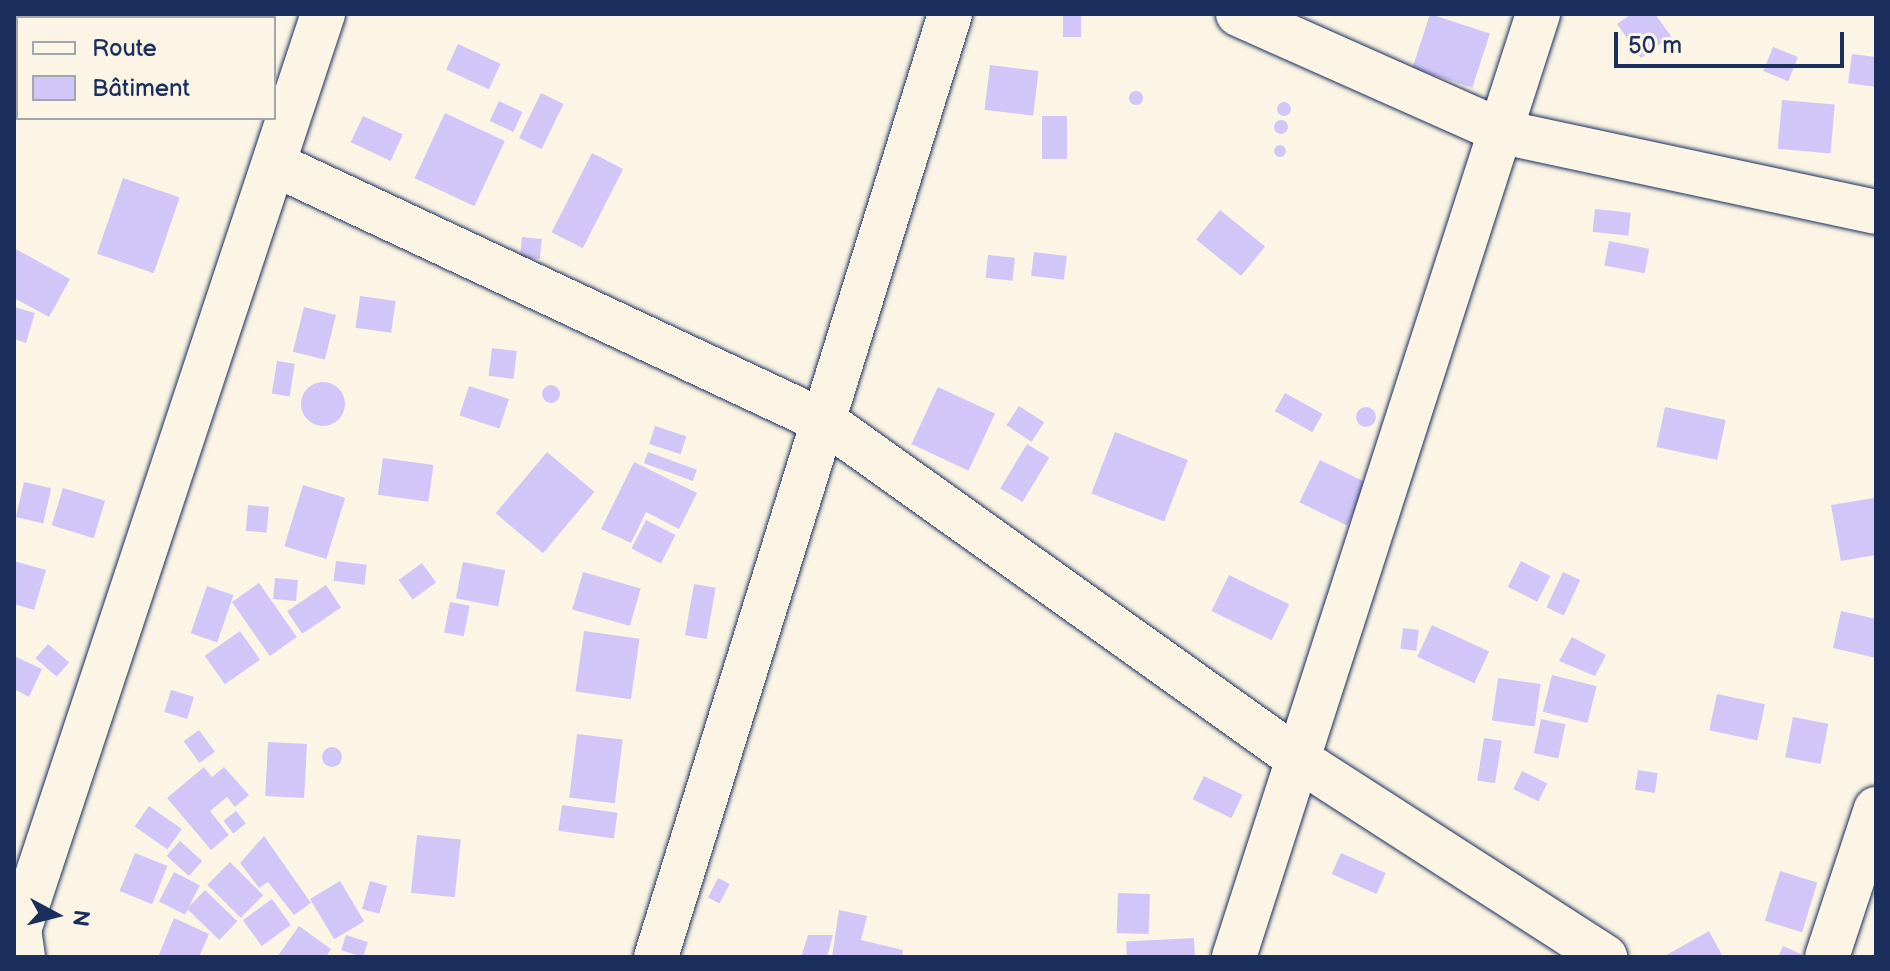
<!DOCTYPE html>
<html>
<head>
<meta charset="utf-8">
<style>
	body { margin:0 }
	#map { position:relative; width:1890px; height:971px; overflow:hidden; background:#fcf5e5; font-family:"Balsamiq Sans",sans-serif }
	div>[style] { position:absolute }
	.building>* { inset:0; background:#d2c6f8; transform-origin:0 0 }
	.round { border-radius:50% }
	.roads { filter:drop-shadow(0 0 2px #1b2f5e) drop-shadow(0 0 2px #1b2f5e) }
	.minor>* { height:44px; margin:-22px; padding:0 22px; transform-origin:22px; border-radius:22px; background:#fcf5e5 }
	span { translate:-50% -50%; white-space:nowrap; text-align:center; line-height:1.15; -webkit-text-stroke:7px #fcf5e5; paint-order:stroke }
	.frame { position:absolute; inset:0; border:16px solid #1b2f5e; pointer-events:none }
	.legend { position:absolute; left:16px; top:16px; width:260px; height:104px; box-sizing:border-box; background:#fcf5e5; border:2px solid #a2a6af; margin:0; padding:10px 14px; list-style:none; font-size:24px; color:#1b2f5e }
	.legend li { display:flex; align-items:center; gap:16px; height:40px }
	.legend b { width:40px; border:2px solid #a2a6af }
	.north { position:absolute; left:16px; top:875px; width:80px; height:80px; -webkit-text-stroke:6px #fcf5e5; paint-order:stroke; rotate:97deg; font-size:22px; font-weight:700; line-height:32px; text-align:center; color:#1b2f5e }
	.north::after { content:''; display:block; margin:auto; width:28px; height:36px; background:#1b2f5e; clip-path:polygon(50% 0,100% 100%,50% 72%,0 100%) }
	.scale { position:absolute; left:1614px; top:32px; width:230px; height:36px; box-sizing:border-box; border:4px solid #1b2f5e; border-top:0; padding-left:10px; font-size:24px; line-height:28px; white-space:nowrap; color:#1b2f5e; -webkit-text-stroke:6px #fcf5e5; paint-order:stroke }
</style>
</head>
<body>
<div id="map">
	<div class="building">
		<div style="left:1063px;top:14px;width:18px;height:23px"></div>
		<div style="left:1430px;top:14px;width:63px;height:57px;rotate:18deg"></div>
		<div style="clip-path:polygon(1631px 14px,1655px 14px,1671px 36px,1641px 58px,1617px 24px)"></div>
		<div style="left:458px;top:44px;width:47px;height:28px;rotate:25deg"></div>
		<div style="left:1773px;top:47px;width:27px;height:26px;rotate:22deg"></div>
		<div style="clip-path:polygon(1852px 54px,1876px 57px,1876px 87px,1848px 83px)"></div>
		<div style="left:990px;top:65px;width:49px;height:45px;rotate:7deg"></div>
		<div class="round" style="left:1129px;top:91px;width:14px;height:14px"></div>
		<div style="left:541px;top:93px;width:25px;height:50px;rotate:26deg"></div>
		<div style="left:1782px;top:100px;width:53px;height:49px;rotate:5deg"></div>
		<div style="left:499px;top:101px;width:26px;height:22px;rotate:25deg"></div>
		<div class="round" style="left:1277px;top:102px;width:14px;height:14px"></div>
		<div style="left:445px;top:113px;width:66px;height:72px;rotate:25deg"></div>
		<div style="left:363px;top:116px;width:44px;height:29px;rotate:25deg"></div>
		<div style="left:1042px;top:116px;width:25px;height:43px"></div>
		<div class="round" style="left:1274px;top:120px;width:14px;height:14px"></div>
		<div class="round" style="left:1274px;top:145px;width:12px;height:12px"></div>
		<div style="left:592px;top:153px;width:35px;height:89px;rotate:27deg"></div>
		<div style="left:123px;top:178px;width:60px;height:80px;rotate:19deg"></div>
		<div style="left:1595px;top:209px;width:36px;height:23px;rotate:6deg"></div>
		<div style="left:1220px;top:210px;width:58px;height:38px;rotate:39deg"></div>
		<div style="left:522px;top:237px;width:20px;height:20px;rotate:6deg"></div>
		<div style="left:1609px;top:241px;width:41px;height:25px;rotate:11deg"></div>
		<div style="clip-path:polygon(14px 248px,70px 279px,49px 317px,14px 298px)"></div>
		<div style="left:1034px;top:252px;width:33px;height:24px;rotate:7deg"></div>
		<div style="left:988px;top:255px;width:27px;height:23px;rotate:6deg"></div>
		<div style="left:360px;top:296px;width:36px;height:32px;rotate:8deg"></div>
		<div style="clip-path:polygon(14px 307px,35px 313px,26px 343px,14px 339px)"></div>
		<div style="left:304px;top:307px;width:33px;height:46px;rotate:14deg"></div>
		<div style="left:492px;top:348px;width:25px;height:28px;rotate:7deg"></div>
		<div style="left:277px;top:361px;width:18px;height:33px;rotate:9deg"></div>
		<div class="round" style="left:301px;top:382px;width:44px;height:44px"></div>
		<div class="round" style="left:542px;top:385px;width:18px;height:18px"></div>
		<div style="left:469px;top:386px;width:42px;height:31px;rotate:18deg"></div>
		<div style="left:938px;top:387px;width:63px;height:63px;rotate:25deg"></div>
		<div style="left:1285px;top:393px;width:43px;height:21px;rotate:29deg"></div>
		<div style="left:1019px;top:406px;width:30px;height:23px;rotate:33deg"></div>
		<div class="round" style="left:1356px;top:407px;width:20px;height:20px"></div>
		<div style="left:1665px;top:407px;width:62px;height:41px;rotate:12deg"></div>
		<div style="left:655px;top:426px;width:33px;height:19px;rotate:18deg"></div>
		<div style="left:1115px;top:432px;width:78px;height:66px;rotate:21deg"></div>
		<div style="left:1027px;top:444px;width:26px;height:52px;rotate:31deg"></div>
		<div style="left:547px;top:452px;width:62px;height:80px;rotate:40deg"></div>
		<div style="left:648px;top:452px;width:52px;height:12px;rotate:20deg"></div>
		<div style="left:383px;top:458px;width:51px;height:37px;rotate:8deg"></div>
		<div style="left:1320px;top:460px;width:53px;height:47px;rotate:26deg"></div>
		<div style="clip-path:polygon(634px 462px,697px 493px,679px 529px,646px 512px,631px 543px,601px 529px)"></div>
		<div style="left:24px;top:482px;width:28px;height:36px;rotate:13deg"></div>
		<div style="left:303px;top:485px;width:44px;height:64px;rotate:17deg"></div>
		<div style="left:63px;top:488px;width:44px;height:39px;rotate:17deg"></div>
		<div style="clip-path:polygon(1874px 498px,1876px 555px,1841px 561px,1831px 505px)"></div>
		<div style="left:248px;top:505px;width:21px;height:26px;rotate:5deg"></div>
		<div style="left:646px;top:520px;width:33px;height:32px;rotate:27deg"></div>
		<div style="clip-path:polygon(14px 561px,46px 570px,34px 610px,14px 604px)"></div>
		<div style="left:336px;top:561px;width:31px;height:20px;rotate:7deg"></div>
		<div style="left:1521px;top:561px;width:33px;height:29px;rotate:27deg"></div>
		<div style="left:463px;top:562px;width:43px;height:37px;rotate:11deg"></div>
		<div style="left:422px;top:563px;width:24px;height:29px;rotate:54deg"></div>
		<div style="left:583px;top:572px;width:60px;height:39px;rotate:16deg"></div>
		<div style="left:1563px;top:572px;width:19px;height:39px;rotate:25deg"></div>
		<div style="left:1229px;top:575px;width:67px;height:40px;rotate:26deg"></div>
		<div style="left:275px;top:578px;width:23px;height:21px;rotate:5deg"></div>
		<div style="left:259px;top:583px;width:66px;height:33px;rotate:55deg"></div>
		<div style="left:694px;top:584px;width:22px;height:52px;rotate:10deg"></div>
		<div style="left:326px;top:585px;width:27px;height:47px;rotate:56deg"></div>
		<div style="left:207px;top:586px;width:28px;height:50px;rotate:19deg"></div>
		<div style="left:450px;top:602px;width:20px;height:31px;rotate:11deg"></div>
		<div style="clip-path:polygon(1841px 611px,1876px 619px,1876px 658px,1833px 648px)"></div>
		<div style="left:1432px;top:625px;width:63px;height:35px;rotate:25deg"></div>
		<div style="left:1403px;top:628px;width:16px;height:21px;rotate:7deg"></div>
		<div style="left:240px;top:631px;width:35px;height:43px;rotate:55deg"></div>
		<div style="left:584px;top:631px;width:56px;height:61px;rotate:8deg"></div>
		<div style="clip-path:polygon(1572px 637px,1606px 655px,1595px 676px,1559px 661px)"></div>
		<div style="left:48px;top:644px;width:28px;height:19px;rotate:41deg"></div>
		<div style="clip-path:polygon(14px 656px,42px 669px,29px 697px,14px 689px)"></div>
		<div style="left:1552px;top:675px;width:46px;height:38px;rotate:14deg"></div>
		<div style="left:1498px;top:678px;width:43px;height:43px;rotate:8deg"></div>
		<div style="left:171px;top:690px;width:24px;height:23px;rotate:17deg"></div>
		<div style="left:1717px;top:694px;width:49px;height:37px;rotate:12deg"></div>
		<div style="left:1793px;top:717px;width:36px;height:41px;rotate:11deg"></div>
		<div style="left:1541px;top:719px;width:25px;height:35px;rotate:12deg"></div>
		<div style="left:199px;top:730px;width:27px;height:19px;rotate:54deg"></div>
		<div style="left:577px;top:734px;width:46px;height:64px;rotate:7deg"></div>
		<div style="left:1484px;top:738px;width:18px;height:43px;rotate:9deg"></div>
		<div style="left:268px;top:742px;width:39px;height:54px;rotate:3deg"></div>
		<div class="round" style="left:322px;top:747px;width:20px;height:20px"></div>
		<div style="clip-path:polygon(204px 767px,212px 777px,224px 767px,249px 795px,235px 807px,227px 797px,210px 811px,229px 835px,211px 850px,167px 798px)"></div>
		<div style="left:1638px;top:770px;width:20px;height:20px;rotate:9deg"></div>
		<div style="left:1522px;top:771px;width:28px;height:20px;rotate:26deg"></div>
		<div style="left:1204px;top:776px;width:43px;height:26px;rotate:26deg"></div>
		<div style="left:562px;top:805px;width:56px;height:26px;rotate:8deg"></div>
		<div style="left:149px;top:806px;width:40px;height:25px;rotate:35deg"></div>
		<div style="left:236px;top:811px;width:16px;height:16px;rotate:52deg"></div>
		<div style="left:417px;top:835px;width:44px;height:58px;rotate:6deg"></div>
		<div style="clip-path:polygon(264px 836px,311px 903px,294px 915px,268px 882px,259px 888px,240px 863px)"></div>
		<div style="left:180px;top:841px;width:30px;height:20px;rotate:42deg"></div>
		<div style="left:135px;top:853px;width:35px;height:41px;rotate:22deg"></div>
		<div style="left:1341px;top:853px;width:49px;height:23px;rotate:24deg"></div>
		<div style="left:230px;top:862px;width:47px;height:32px;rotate:45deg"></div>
		<div style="left:1780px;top:871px;width:39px;height:52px;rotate:17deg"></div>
		<div style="left:174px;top:872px;width:29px;height:33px;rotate:27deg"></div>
		<div style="left:718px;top:878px;width:13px;height:22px;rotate:27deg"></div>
		<div style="left:340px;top:881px;width:47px;height:35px;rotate:59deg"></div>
		<div style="left:370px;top:881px;width:18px;height:29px;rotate:16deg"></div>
		<div style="left:205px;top:890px;width:45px;height:26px;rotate:44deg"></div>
		<div style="left:1118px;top:893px;width:32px;height:40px;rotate:2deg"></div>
		<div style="left:272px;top:899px;width:32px;height:36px;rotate:54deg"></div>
		<div style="clip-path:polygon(839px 910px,867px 916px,861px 940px,903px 950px,902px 957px,832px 957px)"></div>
		<div style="clip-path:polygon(174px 918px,209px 934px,199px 957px,158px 957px)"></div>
		<div style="clip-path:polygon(299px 926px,331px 949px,326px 957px,277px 957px)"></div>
		<div style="clip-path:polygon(1709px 931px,1723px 957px,1663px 957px)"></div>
		<div style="left:346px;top:935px;width:23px;height:16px;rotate:18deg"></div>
		<div style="clip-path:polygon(808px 935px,833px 935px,827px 957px,801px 957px)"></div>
		<div style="left:1194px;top:938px;width:19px;height:68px;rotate:87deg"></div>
		<div style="clip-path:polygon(1783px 946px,1803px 955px,1802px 957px,1778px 957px)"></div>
	</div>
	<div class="roads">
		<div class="minor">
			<div style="left:1238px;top:14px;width:290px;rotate:24deg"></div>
			<div style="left:1503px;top:132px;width:381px;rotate:12.1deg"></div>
			<div style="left:274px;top:164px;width:611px;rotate:25.1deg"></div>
			<div style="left:827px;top:423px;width:582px;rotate:35.49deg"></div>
			<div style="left:1301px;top:761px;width:362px;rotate:32.8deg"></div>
			<div style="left:23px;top:957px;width:27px;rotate:-98deg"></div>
			<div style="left:19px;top:930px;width:965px;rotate:-71.64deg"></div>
			<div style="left:656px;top:957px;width:988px;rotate:-72.68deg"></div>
			<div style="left:1234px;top:957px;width:991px;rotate:-72.13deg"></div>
			<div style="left:1827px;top:957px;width:156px;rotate:-71.7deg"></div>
		</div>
	</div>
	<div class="frame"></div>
	<ul class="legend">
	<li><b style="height:10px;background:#fcf5e5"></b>Route</li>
	<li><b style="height:22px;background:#d2c6f8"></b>Bâtiment</li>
	</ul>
	<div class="north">N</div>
	<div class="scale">50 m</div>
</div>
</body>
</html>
